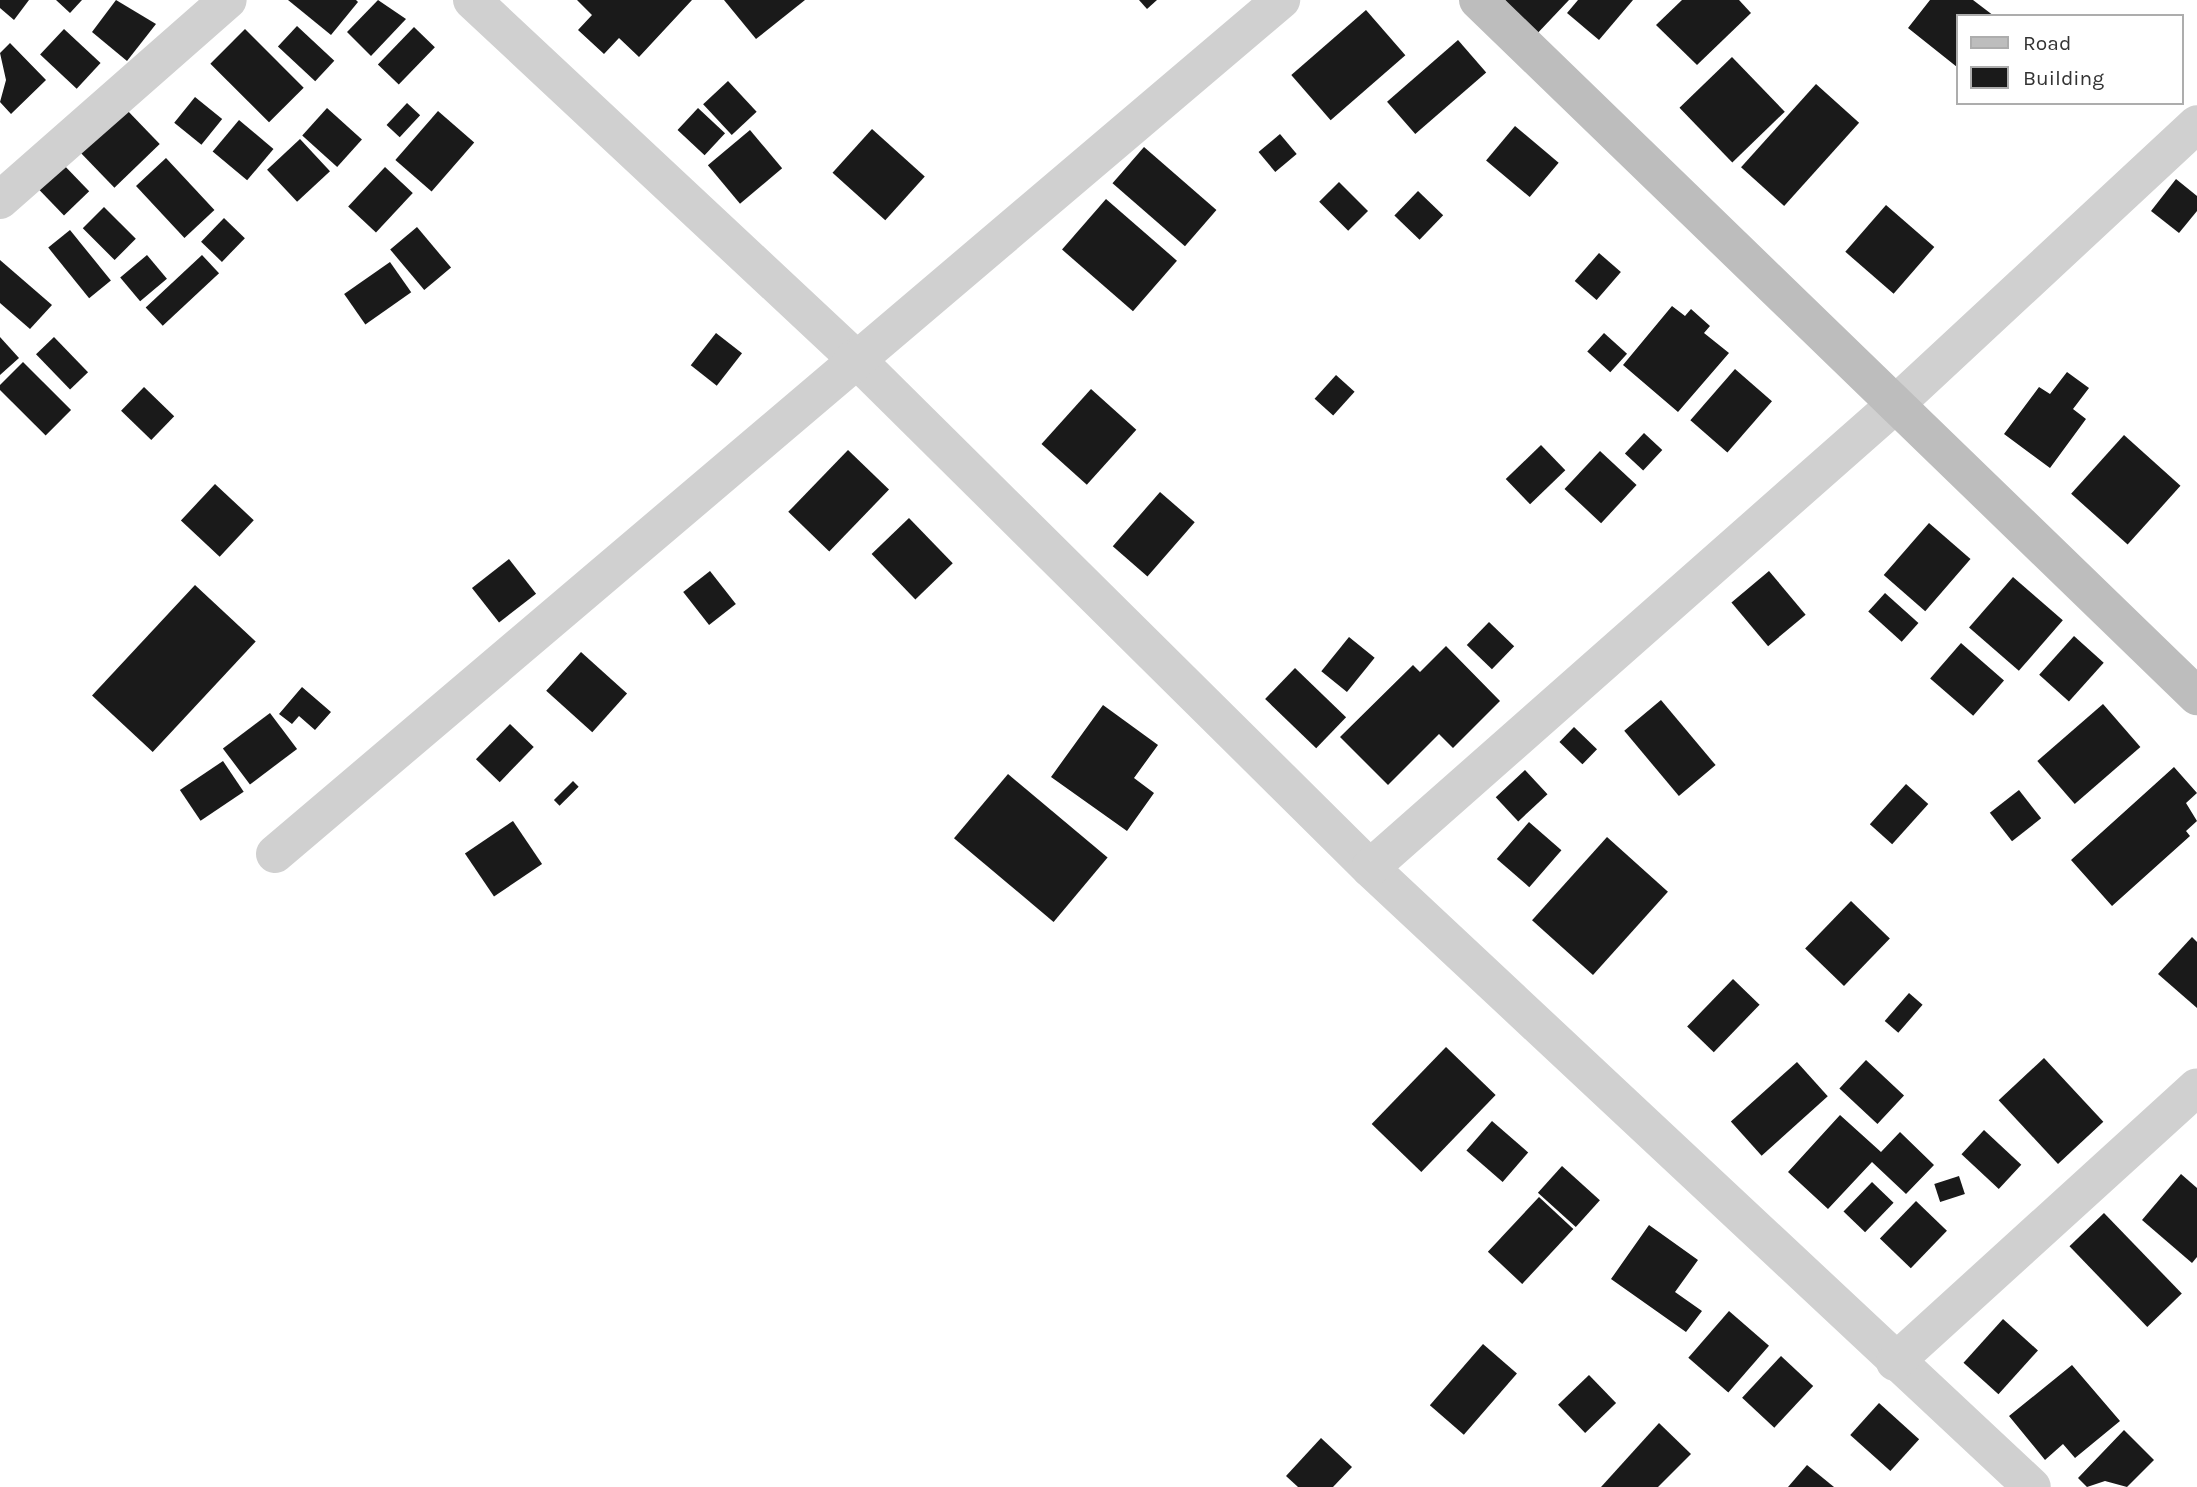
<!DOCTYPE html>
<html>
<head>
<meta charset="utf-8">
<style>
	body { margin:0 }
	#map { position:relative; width:2197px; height:1487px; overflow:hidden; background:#fff; font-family:Karla,sans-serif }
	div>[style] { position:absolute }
	.building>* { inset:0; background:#1a1a1a; transform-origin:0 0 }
	.street>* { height:38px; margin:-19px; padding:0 19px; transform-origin:19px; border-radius:19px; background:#d0d0d0 }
	.secondary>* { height:38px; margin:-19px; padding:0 19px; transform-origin:19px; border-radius:19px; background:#bdbdbd }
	span { translate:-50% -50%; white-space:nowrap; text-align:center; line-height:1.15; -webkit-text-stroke:7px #fff; paint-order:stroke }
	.legend { position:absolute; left:1956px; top:14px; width:228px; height:91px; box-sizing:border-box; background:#fff; border:2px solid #adadad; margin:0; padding:9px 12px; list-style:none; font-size:21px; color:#333 }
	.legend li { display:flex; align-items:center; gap:14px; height:35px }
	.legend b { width:35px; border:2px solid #adadad }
</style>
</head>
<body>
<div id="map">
	<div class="building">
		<div style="clip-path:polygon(0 0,29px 0,14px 20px,0 8px)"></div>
		<div style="clip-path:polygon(56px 0,82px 0,70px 13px)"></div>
		<div style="clip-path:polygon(116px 0,156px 24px,127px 61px,92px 32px)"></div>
		<div style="clip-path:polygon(288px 0,356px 0,358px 2px,331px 35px)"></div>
		<div style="clip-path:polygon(378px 0,406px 19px,371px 56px,347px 32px)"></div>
		<div style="clip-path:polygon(577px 0,692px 0,639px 57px,619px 38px,604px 54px,578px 30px,592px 15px)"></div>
		<div style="clip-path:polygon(724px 0,805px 0,756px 39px)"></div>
		<div style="clip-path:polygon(1139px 0,1157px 0,1147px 9px)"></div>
		<div style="clip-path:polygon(1505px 0,1569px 0,1533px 38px)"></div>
		<div style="clip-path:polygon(1578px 0,1633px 0,1599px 40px,1567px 13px)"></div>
		<div style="clip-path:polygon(1682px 0,1739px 0,1751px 13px,1697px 65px,1656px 25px)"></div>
		<div style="clip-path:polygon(1930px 0,1973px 0,1994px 16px,1957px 16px,1957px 67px,1908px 28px)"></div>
		<div style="left:1366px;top:10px;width:60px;height:99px;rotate:49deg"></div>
		<div style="left:297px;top:26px;width:51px;height:28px;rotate:43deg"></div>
		<div style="left:414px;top:27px;width:29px;height:52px;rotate:44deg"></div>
		<div style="left:64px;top:29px;width:50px;height:35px;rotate:43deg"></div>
		<div style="left:245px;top:29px;width:83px;height:49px;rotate:45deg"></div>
		<div style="left:1458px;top:40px;width:43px;height:94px;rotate:49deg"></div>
		<div style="clip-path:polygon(10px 43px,46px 80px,11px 114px,0 102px,6px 80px,0 53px)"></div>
		<div style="left:1732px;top:57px;width:76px;height:73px;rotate:46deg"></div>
		<div style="left:728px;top:81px;width:42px;height:34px;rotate:47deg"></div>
		<div style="left:1816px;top:84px;width:58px;height:112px;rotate:42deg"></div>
		<div style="left:195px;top:97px;width:35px;height:33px;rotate:39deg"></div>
		<div style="left:407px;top:103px;width:18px;height:30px;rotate:43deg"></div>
		<div style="left:125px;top:108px;width:50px;height:63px;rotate:46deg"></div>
		<div style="left:327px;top:108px;width:47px;height:37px;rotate:42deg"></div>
		<div style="left:698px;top:108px;width:37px;height:30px;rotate:43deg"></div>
		<div style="left:438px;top:111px;width:48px;height:65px;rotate:41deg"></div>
		<div style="left:239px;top:120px;width:45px;height:41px;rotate:40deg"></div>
		<div style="left:1515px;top:126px;width:57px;height:45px;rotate:40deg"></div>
		<div style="left:872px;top:129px;width:71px;height:59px;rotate:42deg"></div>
		<div style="left:750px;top:130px;width:50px;height:55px;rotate:50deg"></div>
		<div style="left:1280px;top:134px;width:26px;height:28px;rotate:50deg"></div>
		<div style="left:300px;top:139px;width:44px;height:45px;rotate:47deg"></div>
		<div style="left:1144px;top:147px;width:96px;height:48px;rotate:41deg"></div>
		<div style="left:166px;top:158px;width:71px;height:41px;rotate:47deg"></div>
		<div style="left:60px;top:161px;width:42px;height:35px;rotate:46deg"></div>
		<div style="left:385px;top:167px;width:38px;height:54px;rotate:43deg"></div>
		<div style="clip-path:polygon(2176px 179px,2197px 196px,2197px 211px,2179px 233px,2151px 211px)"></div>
		<div style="left:1339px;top:182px;width:41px;height:28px;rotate:45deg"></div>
		<div style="left:1418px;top:191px;width:35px;height:34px;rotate:44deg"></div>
		<div style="left:1106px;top:199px;width:94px;height:67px;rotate:41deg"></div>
		<div style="left:1886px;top:205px;width:64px;height:62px;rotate:41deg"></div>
		<div style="left:104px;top:207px;width:45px;height:30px;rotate:45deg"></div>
		<div style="left:224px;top:218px;width:29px;height:33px;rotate:44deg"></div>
		<div style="left:417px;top:227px;width:53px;height:35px;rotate:50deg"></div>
		<div style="left:70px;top:230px;width:65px;height:28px;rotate:51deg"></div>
		<div style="left:1599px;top:253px;width:29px;height:37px;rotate:41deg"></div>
		<div style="left:147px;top:255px;width:31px;height:35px;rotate:50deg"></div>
		<div style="left:202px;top:255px;width:25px;height:77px;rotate:47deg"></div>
		<div style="clip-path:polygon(0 260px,52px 305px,30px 329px,0 303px)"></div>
		<div style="left:390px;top:262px;width:37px;height:56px;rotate:55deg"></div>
		<div style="clip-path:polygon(1672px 306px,1685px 316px,1691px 309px,1710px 326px,1704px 333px,1729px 353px,1678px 412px,1623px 365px)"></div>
		<div style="left:716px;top:333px;width:33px;height:41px;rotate:38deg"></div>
		<div style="left:1604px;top:333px;width:31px;height:25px;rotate:42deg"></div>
		<div style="clip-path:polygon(0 337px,19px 358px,0 375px)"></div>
		<div style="left:54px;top:337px;width:49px;height:25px;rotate:46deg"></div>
		<div style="left:23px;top:362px;width:68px;height:36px;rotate:45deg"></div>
		<div style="left:1735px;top:369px;width:49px;height:68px;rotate:41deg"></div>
		<div style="clip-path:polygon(2067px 372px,2089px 388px,2073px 409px,2086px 419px,2050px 468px,2004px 434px,2039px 387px,2050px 394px)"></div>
		<div style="left:1336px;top:375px;width:25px;height:32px;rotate:42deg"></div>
		<div style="left:144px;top:387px;width:42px;height:33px;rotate:44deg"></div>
		<div style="left:1091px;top:389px;width:61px;height:74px;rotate:42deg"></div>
		<div style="left:1644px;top:433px;width:25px;height:28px;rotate:43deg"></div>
		<div style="left:2124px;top:435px;width:76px;height:79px;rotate:42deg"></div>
		<div style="left:1541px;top:445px;width:35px;height:49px;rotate:46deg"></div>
		<div style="left:848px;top:450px;width:57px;height:86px;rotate:44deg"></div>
		<div style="left:1600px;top:451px;width:50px;height:52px;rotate:43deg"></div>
		<div style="left:215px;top:484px;width:53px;height:50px;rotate:43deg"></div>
		<div style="left:1160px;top:492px;width:46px;height:72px;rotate:41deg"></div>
		<div style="left:909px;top:518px;width:63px;height:52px;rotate:46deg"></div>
		<div style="left:1929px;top:523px;width:55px;height:69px;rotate:41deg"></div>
		<div style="left:509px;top:559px;width:44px;height:47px;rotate:52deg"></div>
		<div style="left:710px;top:571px;width:42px;height:34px;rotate:52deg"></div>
		<div style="left:1769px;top:571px;width:57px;height:49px;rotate:50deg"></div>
		<div style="left:2013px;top:577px;width:66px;height:67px;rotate:41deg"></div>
		<div style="left:195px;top:585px;width:83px;height:151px;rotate:43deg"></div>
		<div style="left:1885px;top:593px;width:45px;height:25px;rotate:42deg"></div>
		<div style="left:1489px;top:622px;width:35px;height:32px;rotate:44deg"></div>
		<div style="left:2074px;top:636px;width:40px;height:52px;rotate:42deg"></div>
		<div style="left:1349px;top:637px;width:33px;height:44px;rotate:39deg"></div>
		<div style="left:1961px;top:643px;width:57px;height:47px;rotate:41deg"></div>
		<div style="clip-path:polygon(1446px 646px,1500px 701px,1453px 748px,1439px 734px,1388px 785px,1340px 737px,1413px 665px,1420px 672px)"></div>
		<div style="left:581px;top:652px;width:62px;height:52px;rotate:42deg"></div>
		<div style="left:1295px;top:668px;width:71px;height:43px;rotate:44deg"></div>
		<div style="clip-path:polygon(302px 687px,331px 712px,315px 730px,299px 716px,292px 724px,279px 714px)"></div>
		<div style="left:1661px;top:700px;width:85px;height:48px;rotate:50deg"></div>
		<div style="left:2103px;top:704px;width:57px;height:87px;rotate:49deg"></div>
		<div style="clip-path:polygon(1103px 705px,1158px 745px,1134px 778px,1154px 793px,1127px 831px,1051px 777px)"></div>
		<div style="left:270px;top:713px;width:45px;height:59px;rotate:53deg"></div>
		<div style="left:510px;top:724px;width:33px;height:49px;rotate:44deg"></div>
		<div style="left:1574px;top:727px;width:32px;height:21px;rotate:44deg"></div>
		<div style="left:223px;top:761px;width:37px;height:52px;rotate:56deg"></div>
		<div style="clip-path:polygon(2174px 767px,2197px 793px,2186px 803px,2197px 821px,2186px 831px,2190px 836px,2112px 906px,2071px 860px)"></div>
		<div style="left:1525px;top:770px;width:33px;height:40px;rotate:47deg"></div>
		<div style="left:1008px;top:774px;width:130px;height:84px;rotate:40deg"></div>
		<div style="left:573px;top:781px;width:8px;height:27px;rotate:45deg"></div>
		<div style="left:1906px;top:784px;width:30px;height:54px;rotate:42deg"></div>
		<div style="left:2019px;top:790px;width:36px;height:37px;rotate:52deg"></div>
		<div style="left:513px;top:821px;width:52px;height:58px;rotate:56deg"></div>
		<div style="left:1529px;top:822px;width:43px;height:49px;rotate:41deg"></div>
		<div style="left:1607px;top:837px;width:82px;height:112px;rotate:42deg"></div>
		<div style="left:1851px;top:901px;width:54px;height:66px;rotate:44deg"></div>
		<div style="clip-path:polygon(2192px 937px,2197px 942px,2197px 1008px,2158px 974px)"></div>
		<div style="left:1733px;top:979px;width:37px;height:66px;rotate:44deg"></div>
		<div style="left:1909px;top:993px;width:18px;height:37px;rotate:41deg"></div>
		<div style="left:1446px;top:1047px;width:69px;height:107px;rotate:44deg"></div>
		<div style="left:2044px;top:1058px;width:87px;height:62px;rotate:47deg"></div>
		<div style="left:1866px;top:1060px;width:52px;height:39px;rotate:43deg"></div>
		<div style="left:1797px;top:1062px;width:46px;height:89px;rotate:48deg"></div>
		<div style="clip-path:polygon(1840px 1115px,1881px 1152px,1900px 1132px,1934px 1165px,1906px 1194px,1872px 1162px,1828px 1209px,1788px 1172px)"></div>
		<div style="left:1492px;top:1121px;width:48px;height:39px;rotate:41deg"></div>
		<div style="left:1984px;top:1130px;width:51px;height:33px;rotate:43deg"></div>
		<div style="left:1562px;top:1166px;width:51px;height:36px;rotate:42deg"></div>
		<div style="clip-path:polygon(2181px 1174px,2197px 1188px,2197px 1257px,2192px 1263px,2142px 1220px)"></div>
		<div style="left:1959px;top:1176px;width:19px;height:26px;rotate:72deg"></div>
		<div style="left:1872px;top:1182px;width:30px;height:41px;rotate:44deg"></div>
		<div style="left:1539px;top:1197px;width:47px;height:75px;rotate:43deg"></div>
		<div style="left:1916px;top:1201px;width:43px;height:52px;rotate:44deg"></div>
		<div style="left:2104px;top:1213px;width:112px;height:48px;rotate:46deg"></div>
		<div style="clip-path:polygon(1649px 1225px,1698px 1260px,1675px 1292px,1702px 1311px,1686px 1332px,1611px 1279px)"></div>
		<div style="left:1729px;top:1311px;width:53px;height:62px;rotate:41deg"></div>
		<div style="left:2003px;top:1319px;width:47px;height:59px;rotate:42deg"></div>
		<div style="left:1483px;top:1344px;width:45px;height:81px;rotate:41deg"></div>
		<div style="left:1781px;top:1356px;width:44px;height:57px;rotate:43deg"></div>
		<div style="clip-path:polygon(2072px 1365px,2120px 1421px,2075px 1458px,2063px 1444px,2045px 1460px,2009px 1416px)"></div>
		<div style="left:1589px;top:1375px;width:39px;height:43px;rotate:46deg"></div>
		<div style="left:1879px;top:1403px;width:54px;height:43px;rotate:42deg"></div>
		<div style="clip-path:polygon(1659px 1423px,1691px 1454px,1658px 1487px,1601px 1487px)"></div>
		<div style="clip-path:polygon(2124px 1430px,2154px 1460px,2127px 1487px,2105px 1481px,2087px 1487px,2078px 1478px)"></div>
		<div style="clip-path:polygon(1321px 1438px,1352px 1467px,1333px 1487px,1298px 1487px,1286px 1476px)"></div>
		<div style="clip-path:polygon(1807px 1465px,1834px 1487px,1788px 1487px)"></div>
	</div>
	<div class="street">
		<div style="left:472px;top:0;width:524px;rotate:43.07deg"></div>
		<div style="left:855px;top:358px;width:725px;rotate:44.72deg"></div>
		<div style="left:1370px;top:868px;width:906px;rotate:43.08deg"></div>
		<div style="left:0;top:200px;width:303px;rotate:-41.3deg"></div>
		<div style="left:275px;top:854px;width:1320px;rotate:-40.33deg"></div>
		<div style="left:1370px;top:868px;width:704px;rotate:-41.43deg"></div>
		<div style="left:1898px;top:402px;width:408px;rotate:-42.9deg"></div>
		<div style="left:1895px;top:1362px;width:408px;rotate:-42.3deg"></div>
	</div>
	<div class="secondary">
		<div style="left:1478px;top:0;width:1001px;rotate:44.07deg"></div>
	</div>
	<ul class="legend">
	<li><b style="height:9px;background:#bdbdbd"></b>Road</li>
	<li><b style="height:19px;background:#1a1a1a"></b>Building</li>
	</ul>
</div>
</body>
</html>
